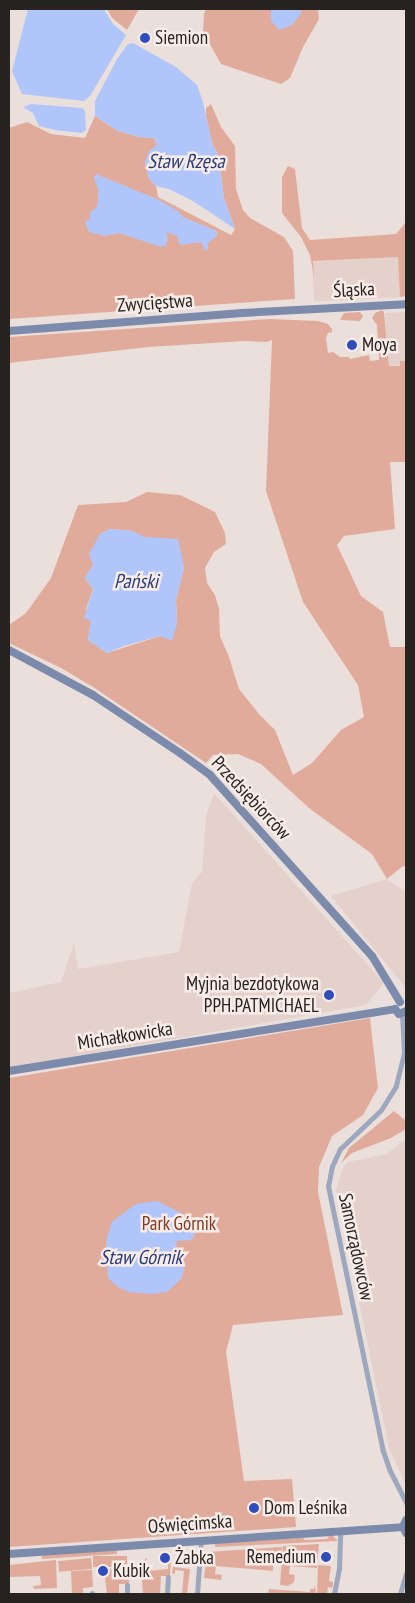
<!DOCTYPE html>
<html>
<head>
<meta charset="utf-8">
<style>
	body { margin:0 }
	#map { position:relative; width:415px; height:1603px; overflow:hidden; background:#ebdfdb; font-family:"PT Sans Narrow",sans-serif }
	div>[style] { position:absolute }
	.built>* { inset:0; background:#e5d1cb; transform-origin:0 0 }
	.green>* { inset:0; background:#e1ab9b; transform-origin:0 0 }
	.water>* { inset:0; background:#b0c5f9 }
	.street>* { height:5px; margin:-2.5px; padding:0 2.5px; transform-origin:2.5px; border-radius:2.5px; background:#9da7bd }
	.secondary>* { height:8px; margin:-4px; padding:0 4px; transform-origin:4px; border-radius:4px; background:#7c8aab }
	.dots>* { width:14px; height:14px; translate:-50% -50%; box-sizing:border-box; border:2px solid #f8ece8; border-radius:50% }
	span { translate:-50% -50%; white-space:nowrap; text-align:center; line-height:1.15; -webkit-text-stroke:5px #f8ece8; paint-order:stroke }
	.poi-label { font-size:19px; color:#272321 }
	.left { translate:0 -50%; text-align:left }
	.right { translate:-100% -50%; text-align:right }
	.street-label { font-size:19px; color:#272321 }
	.park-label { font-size:19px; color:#833a22 }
	.water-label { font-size:20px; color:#293d7a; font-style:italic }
	.frame { position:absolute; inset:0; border:10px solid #272321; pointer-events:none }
</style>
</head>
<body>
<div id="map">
	<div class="built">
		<div style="left:398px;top:257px;width:40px;height:86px;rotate:87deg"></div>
		<div style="clip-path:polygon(406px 312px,406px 365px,389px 367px,385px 313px)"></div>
		<div style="clip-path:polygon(214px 793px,384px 983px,366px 1005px,9px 1068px,9px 993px,61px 982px,74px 943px,78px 969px,179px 952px,192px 883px,202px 872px,206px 816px)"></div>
		<div style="clip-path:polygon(387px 879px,406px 892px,406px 988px,331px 896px)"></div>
		<div style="clip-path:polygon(406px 1139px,406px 1485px,389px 1448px,336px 1190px,343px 1168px,348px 1162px,387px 1154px)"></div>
	</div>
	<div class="green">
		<div style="clip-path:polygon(107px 9px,139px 9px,127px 30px,112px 18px)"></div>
		<div style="clip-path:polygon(206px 9px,271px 9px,271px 21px,301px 14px,300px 9px,318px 9px,319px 19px,303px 47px,290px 78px,281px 84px,221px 64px,203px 32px,204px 14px)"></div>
		<div style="clip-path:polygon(211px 104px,221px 127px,235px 146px,236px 189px,243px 210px,250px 218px,284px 237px,293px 251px,295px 299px,9px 319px,9px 128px,27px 122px,51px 134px,85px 138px,95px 116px,118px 131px,139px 137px,154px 138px,157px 145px,145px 162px,149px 179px,156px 186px,158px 197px,231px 235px,235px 229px,224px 198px,218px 154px,212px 143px,206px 116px,206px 108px)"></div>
		<div style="clip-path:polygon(288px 166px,295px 169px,302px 228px,310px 240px,396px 234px,406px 222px,406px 296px,400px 297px,398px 257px,313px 261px,314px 277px,310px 255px,301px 237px,282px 213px,282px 177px)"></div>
		<div style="clip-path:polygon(evenodd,382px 310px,384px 312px,389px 366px,400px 366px,400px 361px,406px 361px,406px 462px,390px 462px,395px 529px,344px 536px,337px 545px,361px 596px,383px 612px,390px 647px,406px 647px,406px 867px,403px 866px,387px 879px,372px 854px,309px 808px,261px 764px,238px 754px,213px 755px,206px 763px,93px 687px,61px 668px,9px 643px,9px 625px,26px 613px,51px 578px,78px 505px,126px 502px,147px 492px,180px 495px,215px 512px,225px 533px,226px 544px,214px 552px,205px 568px,207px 583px,215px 595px,219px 609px,220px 636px,229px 657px,239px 689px,259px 714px,275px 730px,293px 775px,312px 763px,341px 730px,364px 717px,358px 685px,303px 602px,266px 491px,272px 340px,267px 342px,245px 341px,148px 347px,9px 363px,9px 337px,270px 319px,318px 321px,328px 324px,332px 329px,332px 332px,328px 333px,326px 338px,328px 353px,333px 352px,340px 357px,349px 357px,350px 359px,369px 355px,370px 361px,379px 360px,377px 325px,372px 318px,375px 313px,382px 310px,110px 529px,132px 531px,144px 537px,166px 540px,184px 567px,176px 600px,177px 624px,160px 636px,107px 653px,88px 640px,91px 621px,86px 609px,93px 589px,85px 578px,93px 565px,100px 534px,110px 529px)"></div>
		<div style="clip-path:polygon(360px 312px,363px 316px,360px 321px,340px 320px,344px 313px)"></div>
		<div style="clip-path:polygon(370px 1018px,378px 1088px,363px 1115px,332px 1136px,319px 1167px,318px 1192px,343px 1315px,233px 1325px,226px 1352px,244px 1481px,292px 1479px,296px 1527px,9px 1547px,9px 1078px)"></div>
		<div style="clip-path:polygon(394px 1111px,406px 1121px,406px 1129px,391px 1138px,352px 1153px,341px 1163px,349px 1148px)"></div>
		<div style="clip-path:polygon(329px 1536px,333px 1536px,338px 1541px,215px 1547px,215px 1543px,303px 1538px,305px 1540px,327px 1539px)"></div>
		<div style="clip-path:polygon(319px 1544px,317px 1568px,290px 1566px,289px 1574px,295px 1575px,294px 1582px,288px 1586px,280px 1585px,283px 1546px)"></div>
		<div style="clip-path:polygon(282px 1547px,280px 1565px,273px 1565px,273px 1571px,216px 1566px,215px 1574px,222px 1575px,221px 1580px,204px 1578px,207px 1552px)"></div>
		<div style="clip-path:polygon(107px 1550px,117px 1551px,117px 1554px,42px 1559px,41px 1554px)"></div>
		<div style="left:127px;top:1556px;width:11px;height:34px;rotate:90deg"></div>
		<div style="clip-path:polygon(168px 1556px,171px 1556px,170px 1576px,161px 1576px,160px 1594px,143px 1594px,141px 1567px,139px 1565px,147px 1558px,148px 1571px,168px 1569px)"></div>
		<div style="left:91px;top:1558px;width:11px;height:33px;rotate:85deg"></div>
		<div style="clip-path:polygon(56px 1560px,57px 1588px,34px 1589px,33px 1586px,41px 1585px,40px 1576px,9px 1577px,9px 1565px)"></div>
		<div style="clip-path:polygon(318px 1565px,331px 1566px,329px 1581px,333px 1582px,333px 1585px,332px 1588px,328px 1587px,327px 1594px,317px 1594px)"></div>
		<div style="clip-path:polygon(173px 1567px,190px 1569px,187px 1594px,182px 1594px,184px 1571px,175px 1570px,175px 1574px,172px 1573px)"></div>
		<div style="clip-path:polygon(128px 1568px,129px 1584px,119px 1584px,119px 1594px,107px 1594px,104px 1569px)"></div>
		<div style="clip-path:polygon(92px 1570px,93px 1587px,83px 1588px,83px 1594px,72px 1594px,71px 1571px)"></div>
		<div style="clip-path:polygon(315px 1585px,316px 1594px,268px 1594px,269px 1589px,310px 1592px,310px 1589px,314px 1589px)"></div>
	</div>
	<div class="water">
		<div style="clip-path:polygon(28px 9px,104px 9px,113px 24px,126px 35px,90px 96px,84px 101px,22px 94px,12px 71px)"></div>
		<div style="clip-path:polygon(271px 9px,300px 9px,301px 14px,292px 25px,279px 30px,271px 21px)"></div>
		<div style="clip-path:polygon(133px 43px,176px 67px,197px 85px,203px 102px,212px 143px,218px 154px,224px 198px,235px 229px,193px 201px,169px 189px,156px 186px,149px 179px,145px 162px,149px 151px,157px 145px,154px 138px,139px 137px,118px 131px,95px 116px,95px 101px,117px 59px,128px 44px)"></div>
		<div style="clip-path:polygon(31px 104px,82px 108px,85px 111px,86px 130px,81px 133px,55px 130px,39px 126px,33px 113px,23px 107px)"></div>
		<div style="clip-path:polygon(96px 174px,157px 199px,178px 211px,183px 217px,217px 231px,217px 236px,208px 243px,208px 250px,205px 251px,201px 242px,180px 245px,177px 236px,166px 232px,168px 238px,166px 245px,161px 247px,119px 233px,105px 236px,89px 232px,85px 222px,90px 219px,90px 212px,96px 208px,98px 203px,98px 189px,94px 178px)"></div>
		<div style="clip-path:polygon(110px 529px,132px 531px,145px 537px,178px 539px,184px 567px,176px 600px,177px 624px,172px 641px,160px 636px,124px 646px,107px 653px,88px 640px,91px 621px,84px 618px,93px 589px,85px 578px,93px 565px,89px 554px,100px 534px)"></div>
		<div style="clip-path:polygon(157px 1201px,179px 1212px,193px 1222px,196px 1231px,192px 1240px,177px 1241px,176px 1250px,185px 1263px,182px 1278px,167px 1292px,152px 1294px,129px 1292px,118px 1287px,108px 1278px,106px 1241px,112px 1222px,125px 1212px,136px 1204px)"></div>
	</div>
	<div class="street">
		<div style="left:402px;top:1014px;width:39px;rotate:87deg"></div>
		<div style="left:404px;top:1053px;width:34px;rotate:104deg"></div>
		<div style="left:396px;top:1086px;width:28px;rotate:122deg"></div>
		<div style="left:381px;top:1110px;width:57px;rotate:136.4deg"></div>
		<div style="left:340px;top:1149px;width:19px;rotate:115deg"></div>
		<div style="left:332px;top:1166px;width:20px;rotate:101deg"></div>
		<div style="left:328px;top:1186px;width:271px;rotate:78.3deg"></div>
		<div style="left:383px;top:1451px;width:21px;rotate:71deg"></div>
		<div style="left:390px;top:1471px;width:36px;rotate:63deg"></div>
		<div style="left:127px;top:1585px;width:9px;rotate:90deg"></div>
		<div style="left:92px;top:1593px;width:1px;rotate:90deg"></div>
		<div style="left:167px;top:1594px;width:17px;rotate:-87deg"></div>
		<div style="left:197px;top:1594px;width:54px;rotate:-85.8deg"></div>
		<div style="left:334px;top:1594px;width:26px;rotate:-79deg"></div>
		<div style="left:339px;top:1568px;width:36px;rotate:-88deg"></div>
		<div style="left:400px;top:1594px;width:22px;rotate:-74deg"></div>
	</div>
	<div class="secondary">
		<div style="left:9px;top:331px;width:234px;rotate:-4.4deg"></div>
		<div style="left:242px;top:313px;width:164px;rotate:-3.1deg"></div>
		<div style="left:9px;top:650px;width:95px;rotate:28.2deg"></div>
		<div style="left:93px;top:695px;width:105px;rotate:33.7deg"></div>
		<div style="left:180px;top:753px;width:37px;rotate:36deg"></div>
		<div style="left:210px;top:775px;width:243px;rotate:48.2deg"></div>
		<div style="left:372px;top:956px;width:54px;rotate:58.7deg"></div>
		<div style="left:395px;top:1009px;width:6px;rotate:51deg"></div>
		<div style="left:399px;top:1014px;width:8px;rotate:-23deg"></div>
		<div style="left:9px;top:1071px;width:391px;rotate:-9.1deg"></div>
		<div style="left:406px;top:1520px;width:8px;rotate:113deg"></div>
		<div style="left:403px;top:1527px;width:7px;rotate:63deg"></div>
		<div style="left:9px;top:1554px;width:395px;rotate:-3.9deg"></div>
	</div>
	<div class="dots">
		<div style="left:145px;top:38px;background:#2f4dbd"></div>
		<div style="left:352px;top:345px;background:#2f4dbd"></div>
		<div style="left:329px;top:995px;background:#2f4dbd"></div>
		<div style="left:254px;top:1508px;background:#2f4dbd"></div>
		<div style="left:326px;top:1557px;background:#2f4dbd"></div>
		<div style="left:165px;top:1558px;background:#2f4dbd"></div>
		<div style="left:103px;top:1571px;background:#2f4dbd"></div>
	</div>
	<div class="poi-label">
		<span class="left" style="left:155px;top:38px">Siemion</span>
		<span class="left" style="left:362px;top:345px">Moya</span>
		<span class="right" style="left:319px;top:995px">Myjnia bezdotykowa<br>PPH.PATMICHAEL</span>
		<span class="left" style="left:264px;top:1508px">Dom Leśnika</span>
		<span class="right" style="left:316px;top:1557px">Remedium</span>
		<span class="left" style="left:175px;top:1558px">Żabka</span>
		<span class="left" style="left:113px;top:1571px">Kubik</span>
	</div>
	<div class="street-label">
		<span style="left:354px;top:290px;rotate:-3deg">Śląska</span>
		<span style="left:155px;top:303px;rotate:-4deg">Zwycięstwa</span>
		<span style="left:251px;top:798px;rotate:47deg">Przedsiębiorców</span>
		<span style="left:125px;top:1036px;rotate:-9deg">Michałkowicka</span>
		<span style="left:356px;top:1247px;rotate:78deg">Samorządowców</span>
		<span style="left:190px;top:1524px;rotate:-4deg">Oświęcimska</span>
	</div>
	<div class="park-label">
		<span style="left:179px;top:1224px">Park Górnik</span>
	</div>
	<div class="water-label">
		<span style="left:186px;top:161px">Staw Rzęsa</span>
		<span style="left:136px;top:581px">Pański</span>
		<span style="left:141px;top:1257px">Staw Górnik</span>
	</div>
	<div class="frame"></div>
</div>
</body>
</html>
